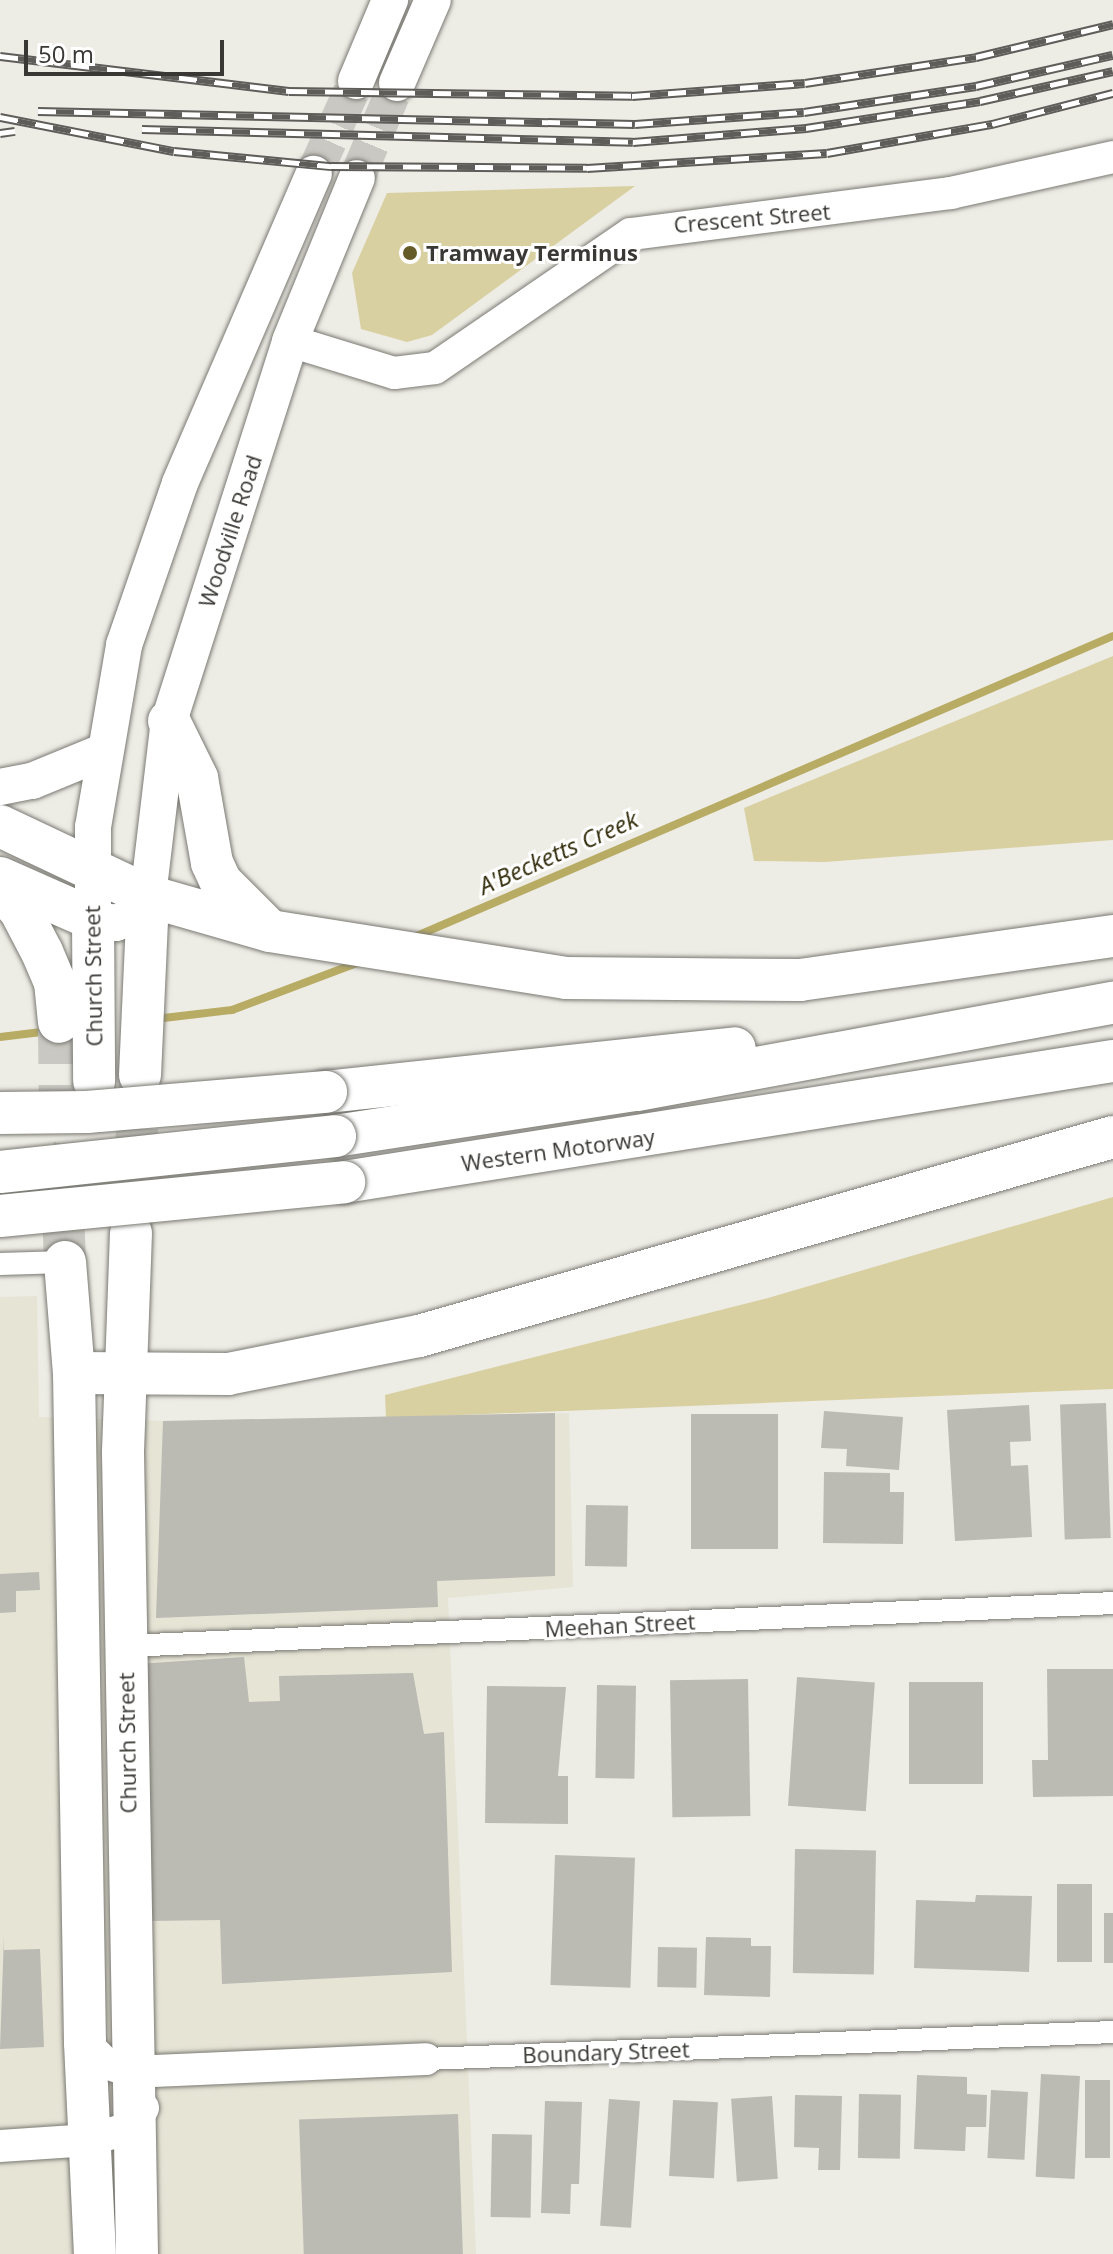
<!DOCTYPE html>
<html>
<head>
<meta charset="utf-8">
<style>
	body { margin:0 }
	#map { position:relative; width:1113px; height:2254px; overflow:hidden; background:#edece5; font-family:"Open Sans",sans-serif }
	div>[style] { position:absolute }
	.built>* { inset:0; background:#e6e4d5 }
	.green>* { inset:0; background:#d9d0a2 }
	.stream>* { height:8px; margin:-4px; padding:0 4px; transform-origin:4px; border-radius:4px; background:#b8ab64 }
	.building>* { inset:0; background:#bbbab3; transform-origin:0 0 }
	.primary-tunnel>* { height:36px; margin-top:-18px; transform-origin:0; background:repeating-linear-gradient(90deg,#c9c8c2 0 36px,transparent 0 54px) }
	.highway-tunnel>* { height:42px; margin-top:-21px; transform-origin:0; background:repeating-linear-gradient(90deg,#c9c8c2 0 42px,transparent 0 63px) }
	.roads { filter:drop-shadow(0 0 2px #7a7973) drop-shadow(0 0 2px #7a7973) }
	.street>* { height:22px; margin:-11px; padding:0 11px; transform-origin:11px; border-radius:11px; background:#fff }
	.secondary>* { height:32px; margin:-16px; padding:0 16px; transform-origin:16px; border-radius:16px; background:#fff }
	.primary>* { height:36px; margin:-18px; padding:0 18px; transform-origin:18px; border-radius:18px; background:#fff }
	.highway>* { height:42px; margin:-21px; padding:0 21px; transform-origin:21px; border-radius:21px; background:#fff }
	.rail>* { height:9px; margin-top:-4.5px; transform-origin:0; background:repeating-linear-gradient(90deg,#fff 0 18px,#5e5d59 0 36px); box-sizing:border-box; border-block:2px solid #5e5d59 }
	.bridges { filter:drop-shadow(0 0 2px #7a7973) drop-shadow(0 0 2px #7a7973) }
	.highway-bridge>* { height:42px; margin:-21px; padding:0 21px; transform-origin:21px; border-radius:21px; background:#fff }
	.dots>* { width:22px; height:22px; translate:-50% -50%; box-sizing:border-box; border:4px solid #fff; border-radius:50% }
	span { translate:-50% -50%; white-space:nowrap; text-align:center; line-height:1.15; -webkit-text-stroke:6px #fff; paint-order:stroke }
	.street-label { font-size:22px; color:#393835 }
	.poi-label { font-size:22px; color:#393835; font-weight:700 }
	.left { translate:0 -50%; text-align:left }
	.water-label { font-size:24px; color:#302a09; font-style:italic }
	.scale { position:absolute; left:24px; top:40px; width:200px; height:36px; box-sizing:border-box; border:4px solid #393835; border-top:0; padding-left:10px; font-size:24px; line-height:28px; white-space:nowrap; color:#393835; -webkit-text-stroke:6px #fff; paint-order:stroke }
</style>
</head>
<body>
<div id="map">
	<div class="built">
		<div style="clip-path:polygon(37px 1296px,39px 1417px,164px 1421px,569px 1413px,573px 1587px,448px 1598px,476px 2254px,0 2254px,0 1297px)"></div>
	</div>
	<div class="green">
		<div style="clip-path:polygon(635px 186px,432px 335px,407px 342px,361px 329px,352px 273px,387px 193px)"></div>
		<div style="clip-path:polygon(1113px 656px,1113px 840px,825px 862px,754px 861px,744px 808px)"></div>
		<div style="clip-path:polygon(1113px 1197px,1113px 1389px,386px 1418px,385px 1395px,768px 1298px)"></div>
	</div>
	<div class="stream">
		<div style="left:412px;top:938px;width:763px;rotate:-23.31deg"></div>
		<div style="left:155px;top:1019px;width:78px;rotate:-6.7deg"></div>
		<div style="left:232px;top:1010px;width:137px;rotate:-20.6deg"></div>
		<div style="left:0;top:1037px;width:50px;rotate:-6.8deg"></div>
	</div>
	<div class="building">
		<div style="left:1106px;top:1403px;width:135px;height:46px;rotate:88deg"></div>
		<div style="clip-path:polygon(1029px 1405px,1031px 1441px,1010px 1442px,1011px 1466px,1028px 1465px,1032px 1537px,955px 1541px,947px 1410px)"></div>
		<div style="clip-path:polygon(824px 1411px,903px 1417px,899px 1470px,846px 1466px,847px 1449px,821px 1448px)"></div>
		<div style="clip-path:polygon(555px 1413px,555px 1576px,437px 1581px,438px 1607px,156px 1618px,163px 1421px)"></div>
		<div style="left:778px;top:1414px;width:135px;height:87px;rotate:90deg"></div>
		<div style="clip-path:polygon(824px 1472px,890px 1473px,890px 1492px,904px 1492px,903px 1544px,823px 1543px)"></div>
		<div style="left:586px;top:1505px;width:42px;height:61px;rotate:1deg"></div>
		<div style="clip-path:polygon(39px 1572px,40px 1590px,16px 1591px,16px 1612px,0 1613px,0 1574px)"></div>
		<div style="clip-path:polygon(244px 1657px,249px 1702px,280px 1701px,279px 1676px,413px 1673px,424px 1734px,444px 1732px,452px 1972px,222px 1984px,220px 1920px,148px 1921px,137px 1664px)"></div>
		<div style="clip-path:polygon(1047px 1669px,1113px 1669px,1113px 1796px,1033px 1797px,1032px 1760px,1048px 1760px)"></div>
		<div style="left:797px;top:1677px;width:78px;height:129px;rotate:4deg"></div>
		<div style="left:748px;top:1679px;width:137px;height:78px;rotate:89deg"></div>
		<div style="left:909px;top:1682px;width:74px;height:102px"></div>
		<div style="left:597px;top:1685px;width:39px;height:93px;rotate:1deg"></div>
		<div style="clip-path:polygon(487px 1686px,566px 1687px,558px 1776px,568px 1776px,568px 1824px,485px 1823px)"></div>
		<div style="left:795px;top:1849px;width:81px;height:124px;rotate:1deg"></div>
		<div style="left:555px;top:1855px;width:80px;height:130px;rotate:2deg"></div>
		<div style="left:1057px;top:1884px;width:35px;height:78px"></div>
		<div style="clip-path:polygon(976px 1895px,1032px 1896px,1029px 1972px,914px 1968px,916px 1900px,975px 1902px)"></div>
		<div style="left:1104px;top:1913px;width:9px;height:50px"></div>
		<div style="clip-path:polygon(4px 1936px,4px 1950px,40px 1949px,44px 2047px,0 2049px)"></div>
		<div style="clip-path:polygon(706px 1937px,751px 1938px,751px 1946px,771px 1946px,770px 1997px,704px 1995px)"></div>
		<div style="left:658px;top:1947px;width:39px;height:40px;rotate:1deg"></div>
		<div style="left:1041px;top:2074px;width:39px;height:103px;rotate:3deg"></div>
		<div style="clip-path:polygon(917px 2075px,967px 2077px,967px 2094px,987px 2095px,986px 2127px,966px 2127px,965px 2151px,914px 2149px)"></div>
		<div style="left:1085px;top:2080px;width:25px;height:78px"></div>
		<div style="left:991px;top:2090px;width:37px;height:68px;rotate:3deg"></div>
		<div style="left:859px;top:2094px;width:42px;height:64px;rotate:1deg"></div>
		<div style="clip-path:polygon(795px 2095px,842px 2096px,840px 2170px,818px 2170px,819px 2148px,794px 2147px)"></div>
		<div style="left:772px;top:2096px;width:83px;height:41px;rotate:86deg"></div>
		<div style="left:609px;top:2099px;width:31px;height:127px;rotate:4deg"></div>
		<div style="left:673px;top:2100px;width:45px;height:76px;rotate:3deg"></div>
		<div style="clip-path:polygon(545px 2101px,582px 2102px,579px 2184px,571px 2184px,570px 2214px,541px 2213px)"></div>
		<div style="left:458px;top:2114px;width:140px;height:159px;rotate:88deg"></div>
		<div style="left:492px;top:2134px;width:40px;height:83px;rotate:1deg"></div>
	</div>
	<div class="primary-tunnel">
		<div style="left:314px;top:174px;width:102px;rotate:-65.7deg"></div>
		<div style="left:357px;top:178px;width:103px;rotate:-67.2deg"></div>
	</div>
	<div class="highway-tunnel">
		<div style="left:59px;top:1022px;width:125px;rotate:89.5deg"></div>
		<div style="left:131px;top:1233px;width:158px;rotate:-86.7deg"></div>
		<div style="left:65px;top:1262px;width:74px;rotate:-92.3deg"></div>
		<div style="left:62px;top:1188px;width:112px;rotate:-73.3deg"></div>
	</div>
	<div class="roads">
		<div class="street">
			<div style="left:0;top:1264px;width:65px;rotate:-1.8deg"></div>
			<div style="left:126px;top:1646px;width:988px;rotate:-2.49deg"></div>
			<div style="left:426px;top:2059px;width:688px;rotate:-2.25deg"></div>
		</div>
		<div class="secondary">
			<div style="left:290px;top:341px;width:109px;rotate:17.1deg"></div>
			<div style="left:394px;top:373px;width:41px;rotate:-7deg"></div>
			<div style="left:435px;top:368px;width:237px;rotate:-34.4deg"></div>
			<div style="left:631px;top:234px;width:323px;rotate:-7.3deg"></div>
			<div style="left:951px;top:193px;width:166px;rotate:-12.5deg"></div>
			<div style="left:85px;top:2043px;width:27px;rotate:45deg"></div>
			<div style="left:104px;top:2062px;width:29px;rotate:20deg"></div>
			<div style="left:131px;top:2072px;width:295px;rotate:-2.5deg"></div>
			<div style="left:0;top:2146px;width:90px;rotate:-3.8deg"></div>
			<div style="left:90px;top:2140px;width:44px;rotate:-17.2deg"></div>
			<div style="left:132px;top:2127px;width:22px;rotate:-60deg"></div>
		</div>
		<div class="primary">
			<div style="left:356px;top:81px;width:88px;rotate:-67.2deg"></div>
			<div style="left:397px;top:83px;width:90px;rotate:-66.6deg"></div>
			<div style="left:0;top:787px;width:33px;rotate:-11deg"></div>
			<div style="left:32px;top:781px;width:79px;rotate:-22.3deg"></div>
			<div style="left:148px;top:896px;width:176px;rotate:-83.2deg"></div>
			<div style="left:169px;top:721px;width:399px;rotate:-72.3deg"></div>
			<div style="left:290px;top:341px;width:176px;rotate:-67.7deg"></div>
			<div style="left:148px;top:910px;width:35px;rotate:158deg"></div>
			<div style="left:116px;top:923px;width:23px;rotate:-170deg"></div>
			<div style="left:93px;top:919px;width:92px;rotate:-90deg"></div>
			<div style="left:93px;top:827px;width:185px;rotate:-80.3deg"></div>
			<div style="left:124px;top:645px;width:171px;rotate:-70.9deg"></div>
			<div style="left:180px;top:483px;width:337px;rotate:-66.6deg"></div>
		</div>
		<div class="highway">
			<div style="left:169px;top:721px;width:64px;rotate:63.8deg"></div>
			<div style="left:197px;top:778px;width:86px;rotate:80deg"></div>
			<div style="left:212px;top:863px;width:21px;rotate:65deg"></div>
			<div style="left:221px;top:882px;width:64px;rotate:45deg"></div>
			<div style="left:0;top:826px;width:164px;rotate:25.3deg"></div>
			<div style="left:148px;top:896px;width:127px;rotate:16deg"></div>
			<div style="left:270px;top:931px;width:300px;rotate:9deg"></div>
			<div style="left:566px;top:978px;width:234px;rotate:0.5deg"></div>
			<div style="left:800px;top:980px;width:316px;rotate:-8deg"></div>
			<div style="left:0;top:878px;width:102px;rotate:23.8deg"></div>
			<div style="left:93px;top:919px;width:162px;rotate:89.6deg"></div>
			<div style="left:0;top:889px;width:29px;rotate:46deg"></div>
			<div style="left:20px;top:910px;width:47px;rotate:62.4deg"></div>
			<div style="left:42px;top:952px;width:33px;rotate:67deg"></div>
			<div style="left:55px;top:982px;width:40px;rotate:84.3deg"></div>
			<div style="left:140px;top:1075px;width:179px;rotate:-87.4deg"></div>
			<div style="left:326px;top:1092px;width:411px;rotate:-6.1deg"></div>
			<div style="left:335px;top:1136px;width:305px;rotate:-8.7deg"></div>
			<div style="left:637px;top:1090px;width:484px;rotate:-10.4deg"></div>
			<div style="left:344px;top:1182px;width:778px;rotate:-8.94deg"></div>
			<div style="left:131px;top:1233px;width:220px;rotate:92.1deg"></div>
			<div style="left:123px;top:1453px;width:801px;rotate:89deg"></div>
			<div style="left:65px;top:1262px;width:111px;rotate:85.4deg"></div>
			<div style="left:74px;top:1373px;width:670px;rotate:89.06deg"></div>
			<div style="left:85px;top:2043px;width:211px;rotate:87.3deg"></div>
			<div style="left:74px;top:1373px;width:154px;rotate:0.4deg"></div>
			<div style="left:228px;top:1374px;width:195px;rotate:-11.3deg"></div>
			<div style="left:419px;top:1336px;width:722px;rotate:-16deg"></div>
		</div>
	</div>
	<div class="rail">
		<div style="left:0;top:56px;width:291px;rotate:6.9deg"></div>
		<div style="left:289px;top:91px;width:343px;rotate:0.8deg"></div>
		<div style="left:632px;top:96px;width:173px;rotate:-4.3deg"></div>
		<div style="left:805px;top:83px;width:173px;rotate:-8.6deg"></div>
		<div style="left:976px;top:57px;width:141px;rotate:-13.5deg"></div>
		<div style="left:38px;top:111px;width:597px;rotate:1.25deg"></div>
		<div style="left:635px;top:124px;width:169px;rotate:-4.1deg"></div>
		<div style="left:804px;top:112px;width:174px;rotate:-8.6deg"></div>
		<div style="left:976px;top:86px;width:140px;rotate:-12.8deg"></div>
		<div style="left:0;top:117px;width:177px;rotate:11.1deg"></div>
		<div style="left:174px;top:151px;width:158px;rotate:5.5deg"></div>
		<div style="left:331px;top:166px;width:256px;rotate:0.4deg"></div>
		<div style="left:587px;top:168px;width:240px;rotate:-3.6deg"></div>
		<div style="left:827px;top:153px;width:168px;rotate:-10deg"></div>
		<div style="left:992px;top:124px;width:125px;rotate:-14.4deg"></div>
		<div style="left:142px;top:129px;width:491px;rotate:1.5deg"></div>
		<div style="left:633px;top:142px;width:174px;rotate:-4.6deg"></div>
		<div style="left:806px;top:128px;width:176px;rotate:-8.8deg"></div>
		<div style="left:980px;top:101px;width:136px;rotate:-12.7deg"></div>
		<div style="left:0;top:133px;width:15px;rotate:-8deg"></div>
	</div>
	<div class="bridges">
		<div class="highway-bridge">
			<div style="left:0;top:1113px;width:87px;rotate:-0.7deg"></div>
			<div style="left:87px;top:1112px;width:240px;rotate:-4.8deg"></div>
			<div style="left:0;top:1172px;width:337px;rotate:-6.1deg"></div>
			<div style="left:0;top:1216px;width:346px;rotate:-5.6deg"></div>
		</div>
	</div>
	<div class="dots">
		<div style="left:410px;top:253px;background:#655b28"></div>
	</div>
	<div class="street-label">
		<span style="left:752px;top:218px;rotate:-5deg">Crescent Street</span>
		<span style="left:230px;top:531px;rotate:-72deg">Woodville Road</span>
		<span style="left:93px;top:976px;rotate:-91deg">Church Street</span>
		<span style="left:558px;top:1150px;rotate:-8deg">Western Motorway</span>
		<span style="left:620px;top:1625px;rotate:-3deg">Meehan Street</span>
		<span style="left:127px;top:1743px;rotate:-91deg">Church Street</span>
		<span style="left:606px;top:2052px;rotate:-2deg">Boundary Street</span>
	</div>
	<div class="poi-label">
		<span class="left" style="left:426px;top:253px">Tramway Terminus</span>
	</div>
	<div class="water-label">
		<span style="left:558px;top:852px;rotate:-24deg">A'Becketts Creek</span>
	</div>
	<div class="scale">50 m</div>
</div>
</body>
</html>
